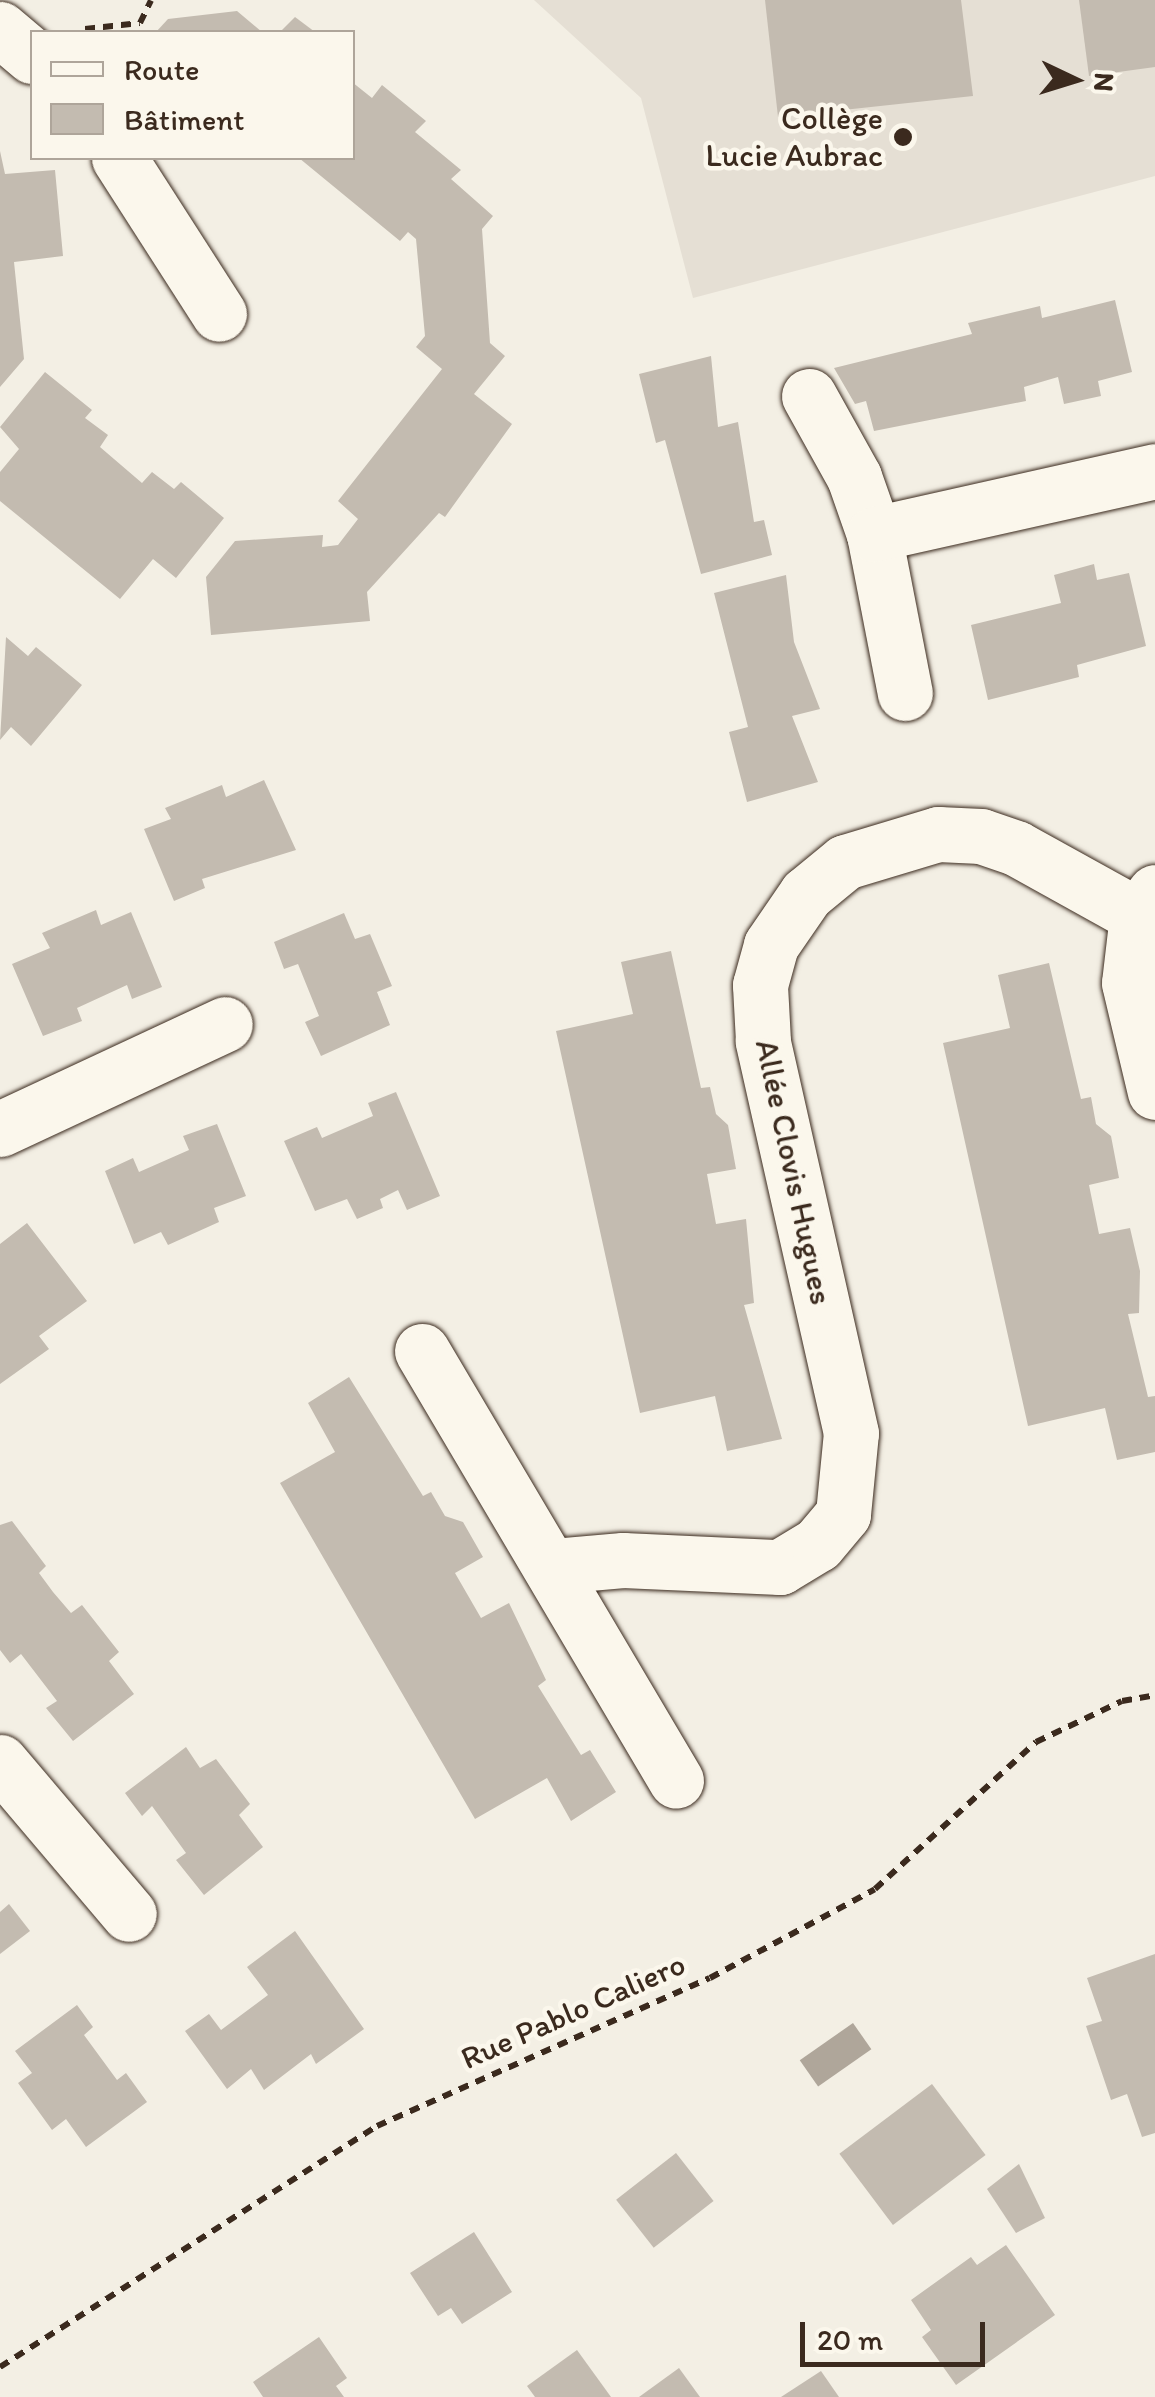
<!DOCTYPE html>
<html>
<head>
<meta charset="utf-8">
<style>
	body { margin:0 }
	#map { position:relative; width:1155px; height:2397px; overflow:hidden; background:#f3efe4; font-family:Itim,sans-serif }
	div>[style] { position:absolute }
	.built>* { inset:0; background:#e5dfd4 }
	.water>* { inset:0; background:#afa69a; transform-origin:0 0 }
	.building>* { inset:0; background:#c3bbb0; transform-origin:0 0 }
	.path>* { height:6px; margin-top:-3px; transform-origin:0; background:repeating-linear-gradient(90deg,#3b2a1e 0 10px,transparent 0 18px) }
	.roads { filter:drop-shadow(0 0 2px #3b2a1e) drop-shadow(0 0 2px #3b2a1e) }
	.minor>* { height:55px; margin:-27.5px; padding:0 27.5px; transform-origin:27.5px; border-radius:27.5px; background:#fbf7ec }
	.dots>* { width:28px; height:28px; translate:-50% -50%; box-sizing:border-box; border:5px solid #fbf7ec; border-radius:50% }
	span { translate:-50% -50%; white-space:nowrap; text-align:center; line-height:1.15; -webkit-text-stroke:9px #fbf7ec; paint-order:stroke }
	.poi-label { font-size:32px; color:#3b2a1e }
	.right { translate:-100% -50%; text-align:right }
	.street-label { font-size:32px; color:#3b2a1e }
	.legend { position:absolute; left:30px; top:30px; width:325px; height:130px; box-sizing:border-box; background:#fbf7ec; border:2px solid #aea59a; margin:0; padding:12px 18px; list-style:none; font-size:30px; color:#3b2a1e }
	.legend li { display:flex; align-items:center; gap:20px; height:50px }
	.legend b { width:50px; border:2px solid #aea59a }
	.north { position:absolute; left:1025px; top:30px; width:100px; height:100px; -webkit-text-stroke:8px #fbf7ec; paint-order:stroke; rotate:94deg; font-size:28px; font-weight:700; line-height:40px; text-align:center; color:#3b2a1e }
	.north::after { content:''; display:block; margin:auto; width:35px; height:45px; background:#3b2a1e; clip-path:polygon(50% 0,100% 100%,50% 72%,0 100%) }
	.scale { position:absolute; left:800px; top:2322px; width:185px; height:45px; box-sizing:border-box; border:5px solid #3b2a1e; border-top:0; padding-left:12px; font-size:30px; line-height:35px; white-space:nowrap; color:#3b2a1e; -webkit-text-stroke:8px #fbf7ec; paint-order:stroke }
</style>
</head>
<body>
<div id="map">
	<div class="built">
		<div style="clip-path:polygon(534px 0,1155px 0,1155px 176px,693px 298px,641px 98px)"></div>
	</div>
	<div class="water">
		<div style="left:853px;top:2023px;width:32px;height:65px;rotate:55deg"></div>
	</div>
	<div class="building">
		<div style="clip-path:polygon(765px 0,961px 0,973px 96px,778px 117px)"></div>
		<div style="clip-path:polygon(1079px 0,1155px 0,1155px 67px,1089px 76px)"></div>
		<div style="clip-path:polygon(237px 11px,262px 32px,156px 32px,168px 19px)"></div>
		<div style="clip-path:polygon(295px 17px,315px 32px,280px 32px)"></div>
		<div style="clip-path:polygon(352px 82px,372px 98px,382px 85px,426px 121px,415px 132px,461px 170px,451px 179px,493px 216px,482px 229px,490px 343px,505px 356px,474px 394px,512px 424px,445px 517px,439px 513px,367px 592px,370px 621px,211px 635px,206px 577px,235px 541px,323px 535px,322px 547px,338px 545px,358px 519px,338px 501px,442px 369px,416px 347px,425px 336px,416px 239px,408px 232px,400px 241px,299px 158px,352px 158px)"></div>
		<div style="clip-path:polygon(0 151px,5px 174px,55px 170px,63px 256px,14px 262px,24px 359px,0 387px)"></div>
		<div style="clip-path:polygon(1115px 300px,1132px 372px,1098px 381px,1101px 396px,1064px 404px,1058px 377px,1024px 387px,1026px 401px,874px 431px,866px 401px,855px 404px,834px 368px,972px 334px,968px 323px,1040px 306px,1042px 318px)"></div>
		<div style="clip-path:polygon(711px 356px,718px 427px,738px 422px,754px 522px,764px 520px,772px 555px,701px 574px,665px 440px,656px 443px,639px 374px)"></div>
		<div style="clip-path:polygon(45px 372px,92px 410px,85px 418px,108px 435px,100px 447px,142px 483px,152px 472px,174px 489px,181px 482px,224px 518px,176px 578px,153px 559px,120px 599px,0 501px,0 472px,19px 449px,0 427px)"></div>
		<div style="clip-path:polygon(1094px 564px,1097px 580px,1129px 573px,1146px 646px,1077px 665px,1079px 677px,988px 700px,971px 625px,1061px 603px,1054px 575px)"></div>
		<div style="clip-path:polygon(786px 575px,794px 642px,820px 709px,792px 716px,818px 782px,747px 802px,729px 732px,748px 727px,714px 593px)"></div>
		<div style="clip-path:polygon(6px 637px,28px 656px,36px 647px,82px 685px,31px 746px,11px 727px,0 740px)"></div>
		<div style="clip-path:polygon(264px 780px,296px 850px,202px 879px,205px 888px,174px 901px,144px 829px,171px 819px,165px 808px,222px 785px,226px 797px)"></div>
		<div style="clip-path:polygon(96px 910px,101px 925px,131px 912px,162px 987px,132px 999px,127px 985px,77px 1008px,82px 1021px,43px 1036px,12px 964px,50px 948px,42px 933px)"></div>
		<div style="clip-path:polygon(344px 913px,355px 939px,370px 934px,392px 986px,377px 992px,390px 1025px,321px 1056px,305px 1022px,319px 1016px,298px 964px,284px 969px,274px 942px)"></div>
		<div style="clip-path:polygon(671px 951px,701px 1088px,710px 1087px,716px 1114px,728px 1125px,736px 1169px,707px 1174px,716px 1224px,746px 1219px,754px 1303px,744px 1305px,782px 1439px,727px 1451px,715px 1396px,640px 1413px,556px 1031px,633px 1014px,621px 962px)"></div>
		<div style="clip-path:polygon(1049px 963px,1081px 1099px,1091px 1097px,1096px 1124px,1111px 1136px,1119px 1178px,1089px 1185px,1099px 1234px,1130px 1228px,1140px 1271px,1139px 1313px,1128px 1314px,1148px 1397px,1155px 1396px,1155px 1452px,1117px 1460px,1105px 1408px,1028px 1426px,943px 1043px,1010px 1028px,998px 975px)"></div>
		<div style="clip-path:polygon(396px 1092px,440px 1196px,407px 1210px,398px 1190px,380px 1199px,383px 1208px,357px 1219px,347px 1199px,315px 1211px,284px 1141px,317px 1127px,322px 1138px,373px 1116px,368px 1103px)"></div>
		<div style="clip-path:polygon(217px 1124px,246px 1196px,214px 1208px,219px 1222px,168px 1245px,161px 1232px,134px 1244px,105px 1171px,133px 1158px,139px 1172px,189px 1150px,183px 1136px)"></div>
		<div style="clip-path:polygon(27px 1223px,87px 1301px,39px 1336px,49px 1349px,0 1384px,0 1244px)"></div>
		<div style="clip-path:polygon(349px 1377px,423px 1496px,431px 1492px,445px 1516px,463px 1522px,483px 1557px,455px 1573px,481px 1618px,509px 1603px,546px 1680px,538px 1686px,581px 1755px,590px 1750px,616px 1792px,571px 1821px,547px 1778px,475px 1819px,280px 1483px,335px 1452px,308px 1403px)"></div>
		<div style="clip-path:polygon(12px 1521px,46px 1566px,39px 1573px,53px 1592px,71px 1613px,82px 1605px,119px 1652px,109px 1661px,134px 1694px,73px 1741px,46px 1708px,57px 1701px,21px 1654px,10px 1663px,0 1650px,0 1525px)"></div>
		<div style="clip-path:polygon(186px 1747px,200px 1768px,216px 1759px,250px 1804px,239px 1815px,263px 1847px,204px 1895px,176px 1860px,186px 1853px,152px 1806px,142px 1816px,125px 1793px)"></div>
		<div style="clip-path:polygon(9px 1904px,30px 1931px,0 1954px,0 1912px)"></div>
		<div style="clip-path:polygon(295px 1931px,364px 2029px,316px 2064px,311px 2054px,264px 2090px,251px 2069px,227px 2089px,185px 2031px,209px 2014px,221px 2030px,268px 1995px,247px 1967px)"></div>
		<div style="clip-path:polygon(1155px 1954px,1155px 2133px,1142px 2137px,1127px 2094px,1111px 2100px,1086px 2026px,1102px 2021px,1087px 1978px)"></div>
		<div style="clip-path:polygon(77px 2005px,93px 2027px,84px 2035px,117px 2080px,126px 2073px,147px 2102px,86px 2147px,66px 2119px,52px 2130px,18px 2083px,32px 2073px,15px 2051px)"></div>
		<div style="left:932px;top:2084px;width:89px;height:116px;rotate:53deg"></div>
		<div style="left:676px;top:2153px;width:61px;height:76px;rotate:52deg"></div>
		<div style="clip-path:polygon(1019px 2164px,1045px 2218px,1016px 2233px,987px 2189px)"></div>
		<div style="clip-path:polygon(474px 2232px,512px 2292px,462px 2324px,451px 2308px,438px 2316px,410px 2273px)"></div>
		<div style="clip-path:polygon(1006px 2245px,1055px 2315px,956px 2385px,922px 2337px,931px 2330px,911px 2300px,971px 2257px,977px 2265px)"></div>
		<div style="clip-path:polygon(319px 2337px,347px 2378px,336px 2386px,344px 2397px,263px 2397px,253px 2382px)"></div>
		<div style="clip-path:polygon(577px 2350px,611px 2397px,535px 2397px,527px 2386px)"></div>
		<div style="clip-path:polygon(679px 2368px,700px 2397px,639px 2397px)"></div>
		<div style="clip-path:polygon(821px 2371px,839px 2397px,781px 2397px)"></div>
	</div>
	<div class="path">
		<div style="left:85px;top:29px;width:55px;rotate:-6.2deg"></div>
		<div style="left:140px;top:23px;width:25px;rotate:-64deg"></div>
		<div style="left:0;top:2367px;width:447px;rotate:-32.6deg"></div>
		<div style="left:377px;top:2126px;width:364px;rotate:-24deg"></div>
		<div style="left:710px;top:1978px;width:187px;rotate:-28.3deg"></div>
		<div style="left:875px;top:1889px;width:218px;rotate:-42.4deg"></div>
		<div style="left:1036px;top:1742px;width:95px;rotate:-25.5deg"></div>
		<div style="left:1122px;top:1701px;width:34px;rotate:-10deg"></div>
	</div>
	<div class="roads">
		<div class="minor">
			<div style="left:0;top:29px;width:42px;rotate:40.2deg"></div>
			<div style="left:119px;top:158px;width:185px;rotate:57.3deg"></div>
			<div style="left:809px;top:396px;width:93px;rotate:60.9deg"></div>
			<div style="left:854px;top:477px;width:60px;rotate:70.7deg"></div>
			<div style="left:874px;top:534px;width:162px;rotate:79deg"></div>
			<div style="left:874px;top:534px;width:288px;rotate:-12.6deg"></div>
			<div style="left:1137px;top:915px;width:68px;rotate:96.7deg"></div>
			<div style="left:1129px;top:983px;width:112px;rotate:76.6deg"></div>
			<div style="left:0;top:1129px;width:248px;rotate:-25deg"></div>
			<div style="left:422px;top:1351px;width:499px;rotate:59.4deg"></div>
			<div style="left:554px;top:1566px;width:69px;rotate:-5deg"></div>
			<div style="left:623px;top:1560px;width:157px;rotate:2.6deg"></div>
			<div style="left:780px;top:1567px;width:44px;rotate:-31.2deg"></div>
			<div style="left:818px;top:1544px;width:39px;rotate:-50deg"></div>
			<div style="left:843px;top:1514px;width:81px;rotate:-84.4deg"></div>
			<div style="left:851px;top:1433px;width:402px;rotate:-102.7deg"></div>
			<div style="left:763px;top:1041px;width:56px;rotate:-93.1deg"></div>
			<div style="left:760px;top:985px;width:41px;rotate:-74.6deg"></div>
			<div style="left:771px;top:945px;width:62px;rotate:-55.5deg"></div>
			<div style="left:806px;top:894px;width:50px;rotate:-39.4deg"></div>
			<div style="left:845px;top:862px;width:97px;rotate:-16.8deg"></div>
			<div style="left:938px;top:834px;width:43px;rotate:2.7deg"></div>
			<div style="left:981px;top:836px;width:37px;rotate:19deg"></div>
			<div style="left:1016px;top:848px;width:138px;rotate:29deg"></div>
			<div style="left:1137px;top:915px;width:29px;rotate:-52deg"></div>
			<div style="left:0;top:1762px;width:199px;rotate:49.7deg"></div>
		</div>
	</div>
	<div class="dots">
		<div style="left:903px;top:137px;background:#3b2a1e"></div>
	</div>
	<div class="poi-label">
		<span class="right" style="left:883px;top:137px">Collège<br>Lucie Aubrac</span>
	</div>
	<div class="street-label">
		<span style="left:794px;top:1172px;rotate:78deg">Allée Clovis Hugues</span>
		<span style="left:573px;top:2011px;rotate:-24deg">Rue Pablo Caliero</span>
	</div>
	<ul class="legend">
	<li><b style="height:12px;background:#fbf7ec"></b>Route</li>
	<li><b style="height:28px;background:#c3bbb0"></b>Bâtiment</li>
	</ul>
	<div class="north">N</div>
	<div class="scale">20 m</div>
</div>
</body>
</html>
